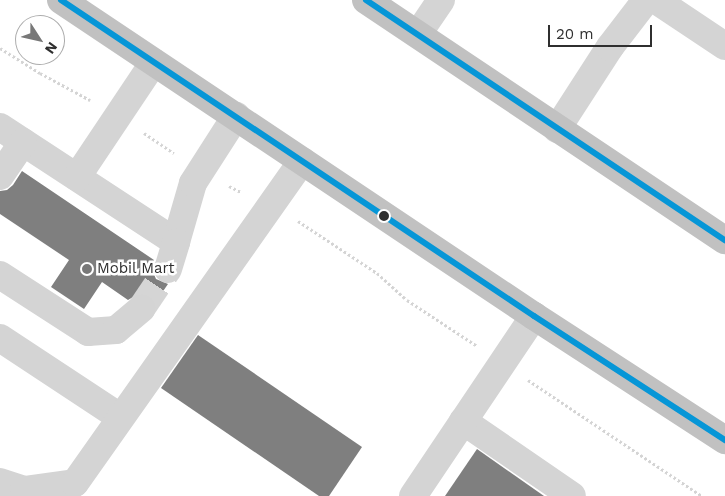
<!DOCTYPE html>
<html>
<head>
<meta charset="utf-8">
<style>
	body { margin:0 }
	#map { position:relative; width:725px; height:496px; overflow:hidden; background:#fff; font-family:"Work Sans",sans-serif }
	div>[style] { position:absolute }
	.building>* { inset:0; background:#7f7f7f }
	.minor-tunnel>* { height:28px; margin-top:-14px; transform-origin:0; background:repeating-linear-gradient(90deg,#d5d5d5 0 28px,transparent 0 42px) }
	.path>* { height:3px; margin-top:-1.5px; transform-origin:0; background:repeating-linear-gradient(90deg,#d4d4d4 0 2.5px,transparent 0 5px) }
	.minor>* { height:28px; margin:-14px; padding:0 14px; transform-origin:14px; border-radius:14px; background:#d4d4d4 }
	.highway>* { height:28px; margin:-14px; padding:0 14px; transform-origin:14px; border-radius:14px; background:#c1c1c1 }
	.bus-1>* { height:6px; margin:-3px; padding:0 3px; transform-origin:3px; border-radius:3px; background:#0696d7 }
	.dots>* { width:14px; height:14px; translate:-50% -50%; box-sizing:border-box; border:2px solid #fff; border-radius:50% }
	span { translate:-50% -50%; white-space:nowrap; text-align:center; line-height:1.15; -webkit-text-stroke:5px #fff; paint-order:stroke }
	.poi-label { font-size:15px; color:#2f2f2f }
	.left { translate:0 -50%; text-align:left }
	.north { position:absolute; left:15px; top:15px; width:50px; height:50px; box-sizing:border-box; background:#fff; border:1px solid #acacac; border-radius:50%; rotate:125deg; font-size:14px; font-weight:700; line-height:20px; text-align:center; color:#2f2f2f }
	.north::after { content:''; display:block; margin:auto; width:18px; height:22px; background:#787878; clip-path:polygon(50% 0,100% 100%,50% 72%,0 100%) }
	.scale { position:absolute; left:548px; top:25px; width:104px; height:22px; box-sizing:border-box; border:2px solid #2f2f2f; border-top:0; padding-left:6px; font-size:15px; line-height:18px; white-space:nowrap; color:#2f2f2f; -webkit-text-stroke:4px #fff; paint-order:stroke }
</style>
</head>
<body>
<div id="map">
	<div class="building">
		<div style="clip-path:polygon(22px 171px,154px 260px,153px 272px,156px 279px,168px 284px,155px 303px,146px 294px,138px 294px,128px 300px,102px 282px,84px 309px,51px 287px,69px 260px,0 214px,0 191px,7px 190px,13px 185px)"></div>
		<div style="clip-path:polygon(198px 335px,362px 447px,329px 496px,319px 496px,161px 388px)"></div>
		<div style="clip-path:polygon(477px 449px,544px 496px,445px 496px)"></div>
	</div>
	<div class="minor-tunnel">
		<div style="left:141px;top:309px;width:48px;rotate:-56deg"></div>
	</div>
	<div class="path">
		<div style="left:0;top:48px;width:47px;rotate:32deg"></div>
		<div style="left:40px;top:73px;width:57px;rotate:28.4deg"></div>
		<div style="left:144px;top:133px;width:36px;rotate:34deg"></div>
		<div style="left:229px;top:186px;width:13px;rotate:27deg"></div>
		<div style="left:298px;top:221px;width:95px;rotate:33.4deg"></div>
		<div style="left:377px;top:273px;width:40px;rotate:42deg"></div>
		<div style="left:407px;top:300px;width:84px;rotate:33.3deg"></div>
		<div style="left:528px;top:380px;width:209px;rotate:33.7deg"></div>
	</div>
	<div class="minor">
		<div style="left:656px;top:0;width:83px;rotate:33.7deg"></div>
		<div style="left:418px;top:34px;width:41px;rotate:-55.9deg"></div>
		<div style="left:0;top:127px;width:210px;rotate:33.2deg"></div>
		<div style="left:176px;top:242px;width:61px;rotate:-73.9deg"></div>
		<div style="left:193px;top:183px;width:80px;rotate:-57.3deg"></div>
		<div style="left:557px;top:129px;width:98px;rotate:-57.1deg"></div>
		<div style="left:610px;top:47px;width:59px;rotate:-52.5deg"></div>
		<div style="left:0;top:176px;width:41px;rotate:-55.9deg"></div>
		<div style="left:77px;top:177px;width:138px;rotate:-56.2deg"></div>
		<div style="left:168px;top:269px;width:28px;rotate:-73deg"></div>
		<div style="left:0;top:275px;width:105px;rotate:32.9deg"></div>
		<div style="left:88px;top:332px;width:28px;rotate:-4deg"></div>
		<div style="left:116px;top:330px;width:33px;rotate:-40deg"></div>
		<div style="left:0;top:338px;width:144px;rotate:33.4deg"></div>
		<div style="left:463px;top:421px;width:132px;rotate:34.5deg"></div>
		<div style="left:0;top:482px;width:25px;rotate:18deg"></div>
		<div style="left:24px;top:490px;width:51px;rotate:-7.8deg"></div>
		<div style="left:75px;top:483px;width:394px;rotate:-54.8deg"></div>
		<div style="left:413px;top:496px;width:217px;rotate:-56.1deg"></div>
	</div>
	<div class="highway">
		<div style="left:61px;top:0;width:569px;rotate:33.75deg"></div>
		<div style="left:534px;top:316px;width:228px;rotate:33deg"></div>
		<div style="left:366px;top:0;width:432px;rotate:33.8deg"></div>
	</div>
	<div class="bus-1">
		<div style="left:61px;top:0;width:569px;rotate:33.75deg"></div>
		<div style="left:534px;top:316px;width:228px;rotate:33deg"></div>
		<div style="left:366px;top:0;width:432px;rotate:33.8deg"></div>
	</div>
	<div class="dots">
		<div style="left:384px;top:216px;background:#2f2f2f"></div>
		<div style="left:87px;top:269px;background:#787878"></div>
	</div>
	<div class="poi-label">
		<span class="left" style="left:97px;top:269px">Mobil Mart</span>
	</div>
	<div class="north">N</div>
	<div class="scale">20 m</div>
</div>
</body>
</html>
